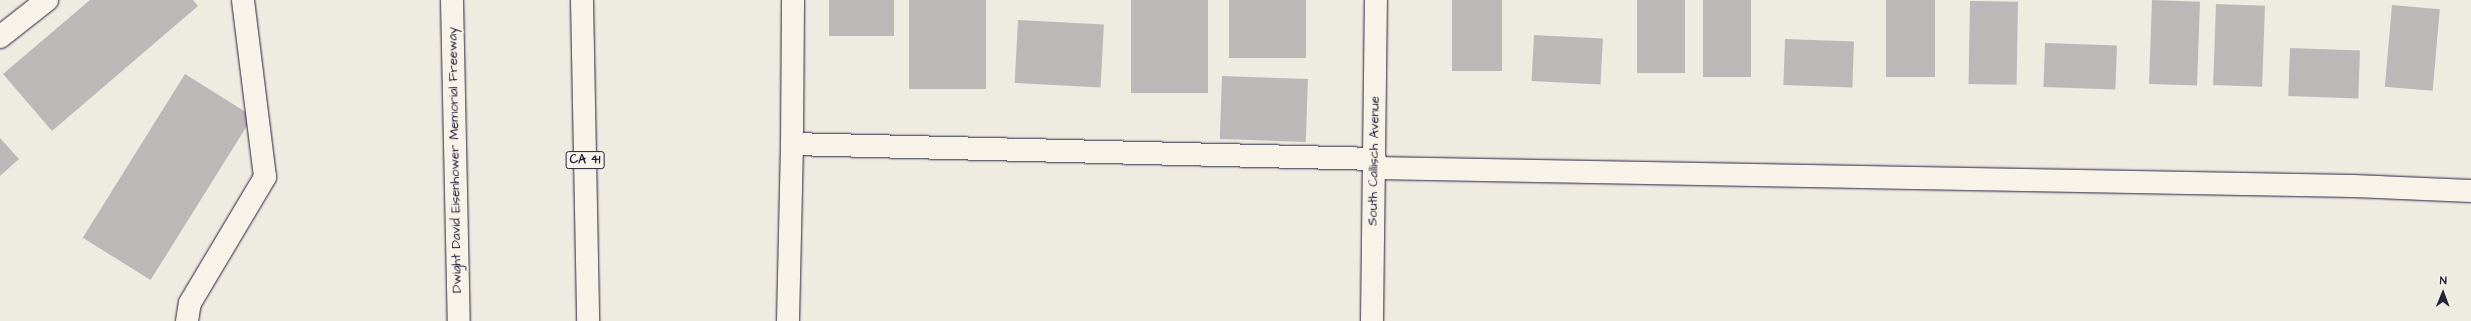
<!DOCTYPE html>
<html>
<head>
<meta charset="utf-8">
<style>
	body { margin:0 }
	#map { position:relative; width:2471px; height:321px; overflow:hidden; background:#eeebe1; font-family:"Architects Daughter",sans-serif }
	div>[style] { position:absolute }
	.building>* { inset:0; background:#bbb8b7; transform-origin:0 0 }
	.roads { filter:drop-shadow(0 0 1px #22223b) drop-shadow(0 0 1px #22223b) }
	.minor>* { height:22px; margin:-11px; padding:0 11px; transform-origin:11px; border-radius:11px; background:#f7f3e8 }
	.highway>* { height:22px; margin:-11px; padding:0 11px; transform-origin:11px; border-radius:11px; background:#f7f3e8 }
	span { translate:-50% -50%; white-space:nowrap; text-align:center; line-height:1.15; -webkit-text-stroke:4px #f7f3e8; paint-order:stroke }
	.shield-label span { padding:1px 3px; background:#f7f3e8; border:1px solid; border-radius:3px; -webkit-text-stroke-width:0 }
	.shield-label { font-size:12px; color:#22223b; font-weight:700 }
	.street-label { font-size:13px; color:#22223b }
	.north { position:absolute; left:2423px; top:273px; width:40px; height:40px; -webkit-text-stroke:3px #f7f3e8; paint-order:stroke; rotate:1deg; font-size:11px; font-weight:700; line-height:16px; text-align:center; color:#22223b }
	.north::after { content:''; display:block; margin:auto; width:14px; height:18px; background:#22223b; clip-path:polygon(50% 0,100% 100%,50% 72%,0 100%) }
</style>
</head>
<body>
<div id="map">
	<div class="building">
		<div style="clip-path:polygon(90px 0,193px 0,198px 6px,52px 131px,3px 74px)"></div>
		<div style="left:829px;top:0;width:65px;height:36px"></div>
		<div style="left:909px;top:0;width:77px;height:89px"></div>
		<div style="left:1131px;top:0;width:77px;height:93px"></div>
		<div style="left:1229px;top:0;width:77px;height:58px"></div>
		<div style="left:1452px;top:0;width:50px;height:71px"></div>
		<div style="left:1637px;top:0;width:48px;height:73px"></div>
		<div style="left:1703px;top:0;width:48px;height:77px"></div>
		<div style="left:1886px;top:0;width:49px;height:77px"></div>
		<div style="left:2152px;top:0;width:48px;height:84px;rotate:2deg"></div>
		<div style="left:1970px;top:1px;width:48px;height:83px;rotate:1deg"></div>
		<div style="left:2216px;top:4px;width:49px;height:81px;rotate:2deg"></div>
		<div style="left:2392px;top:5px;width:48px;height:82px;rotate:5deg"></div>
		<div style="left:1018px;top:20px;width:86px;height:63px;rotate:3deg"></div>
		<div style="left:1534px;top:35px;width:69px;height:46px;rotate:3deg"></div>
		<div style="left:1785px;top:39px;width:69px;height:46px;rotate:2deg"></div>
		<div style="left:2045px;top:43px;width:72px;height:44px;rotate:2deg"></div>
		<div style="left:2290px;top:48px;width:70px;height:48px;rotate:2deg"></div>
		<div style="left:185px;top:74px;width:80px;height:193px;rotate:32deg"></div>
		<div style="left:1222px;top:76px;width:86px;height:63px;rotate:2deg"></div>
		<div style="clip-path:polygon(0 138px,19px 159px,0 176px)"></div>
	</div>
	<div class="roads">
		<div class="minor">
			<div style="left:793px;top:0;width:144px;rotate:90.4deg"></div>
			<div style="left:792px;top:144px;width:583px;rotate:1.47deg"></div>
			<div style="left:0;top:37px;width:60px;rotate:-38.2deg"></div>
			<div style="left:1375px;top:168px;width:978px;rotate:1.05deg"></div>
			<div style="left:2353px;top:186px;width:118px;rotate:2.4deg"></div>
			<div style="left:187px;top:321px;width:18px;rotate:-81deg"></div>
			<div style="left:190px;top:303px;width:147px;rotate:-59.2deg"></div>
			<div style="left:265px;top:177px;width:178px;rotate:-97.1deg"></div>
			<div style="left:788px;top:321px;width:177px;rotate:-88.7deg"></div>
			<div style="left:1372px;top:321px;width:321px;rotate:-89.3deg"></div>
		</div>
		<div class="highway">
			<div style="left:452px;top:0;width:321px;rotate:88.8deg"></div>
			<div style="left:582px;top:0;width:321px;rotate:88.9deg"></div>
		</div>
	</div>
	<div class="shield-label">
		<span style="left:585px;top:160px">CA 41</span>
	</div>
	<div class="street-label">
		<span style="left:455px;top:160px;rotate:-91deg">Dwight David Eisenhower Memorial Freeway</span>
		<span style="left:1374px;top:161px;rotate:-89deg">South Callisch Avenue</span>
	</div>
	<div class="north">N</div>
</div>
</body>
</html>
